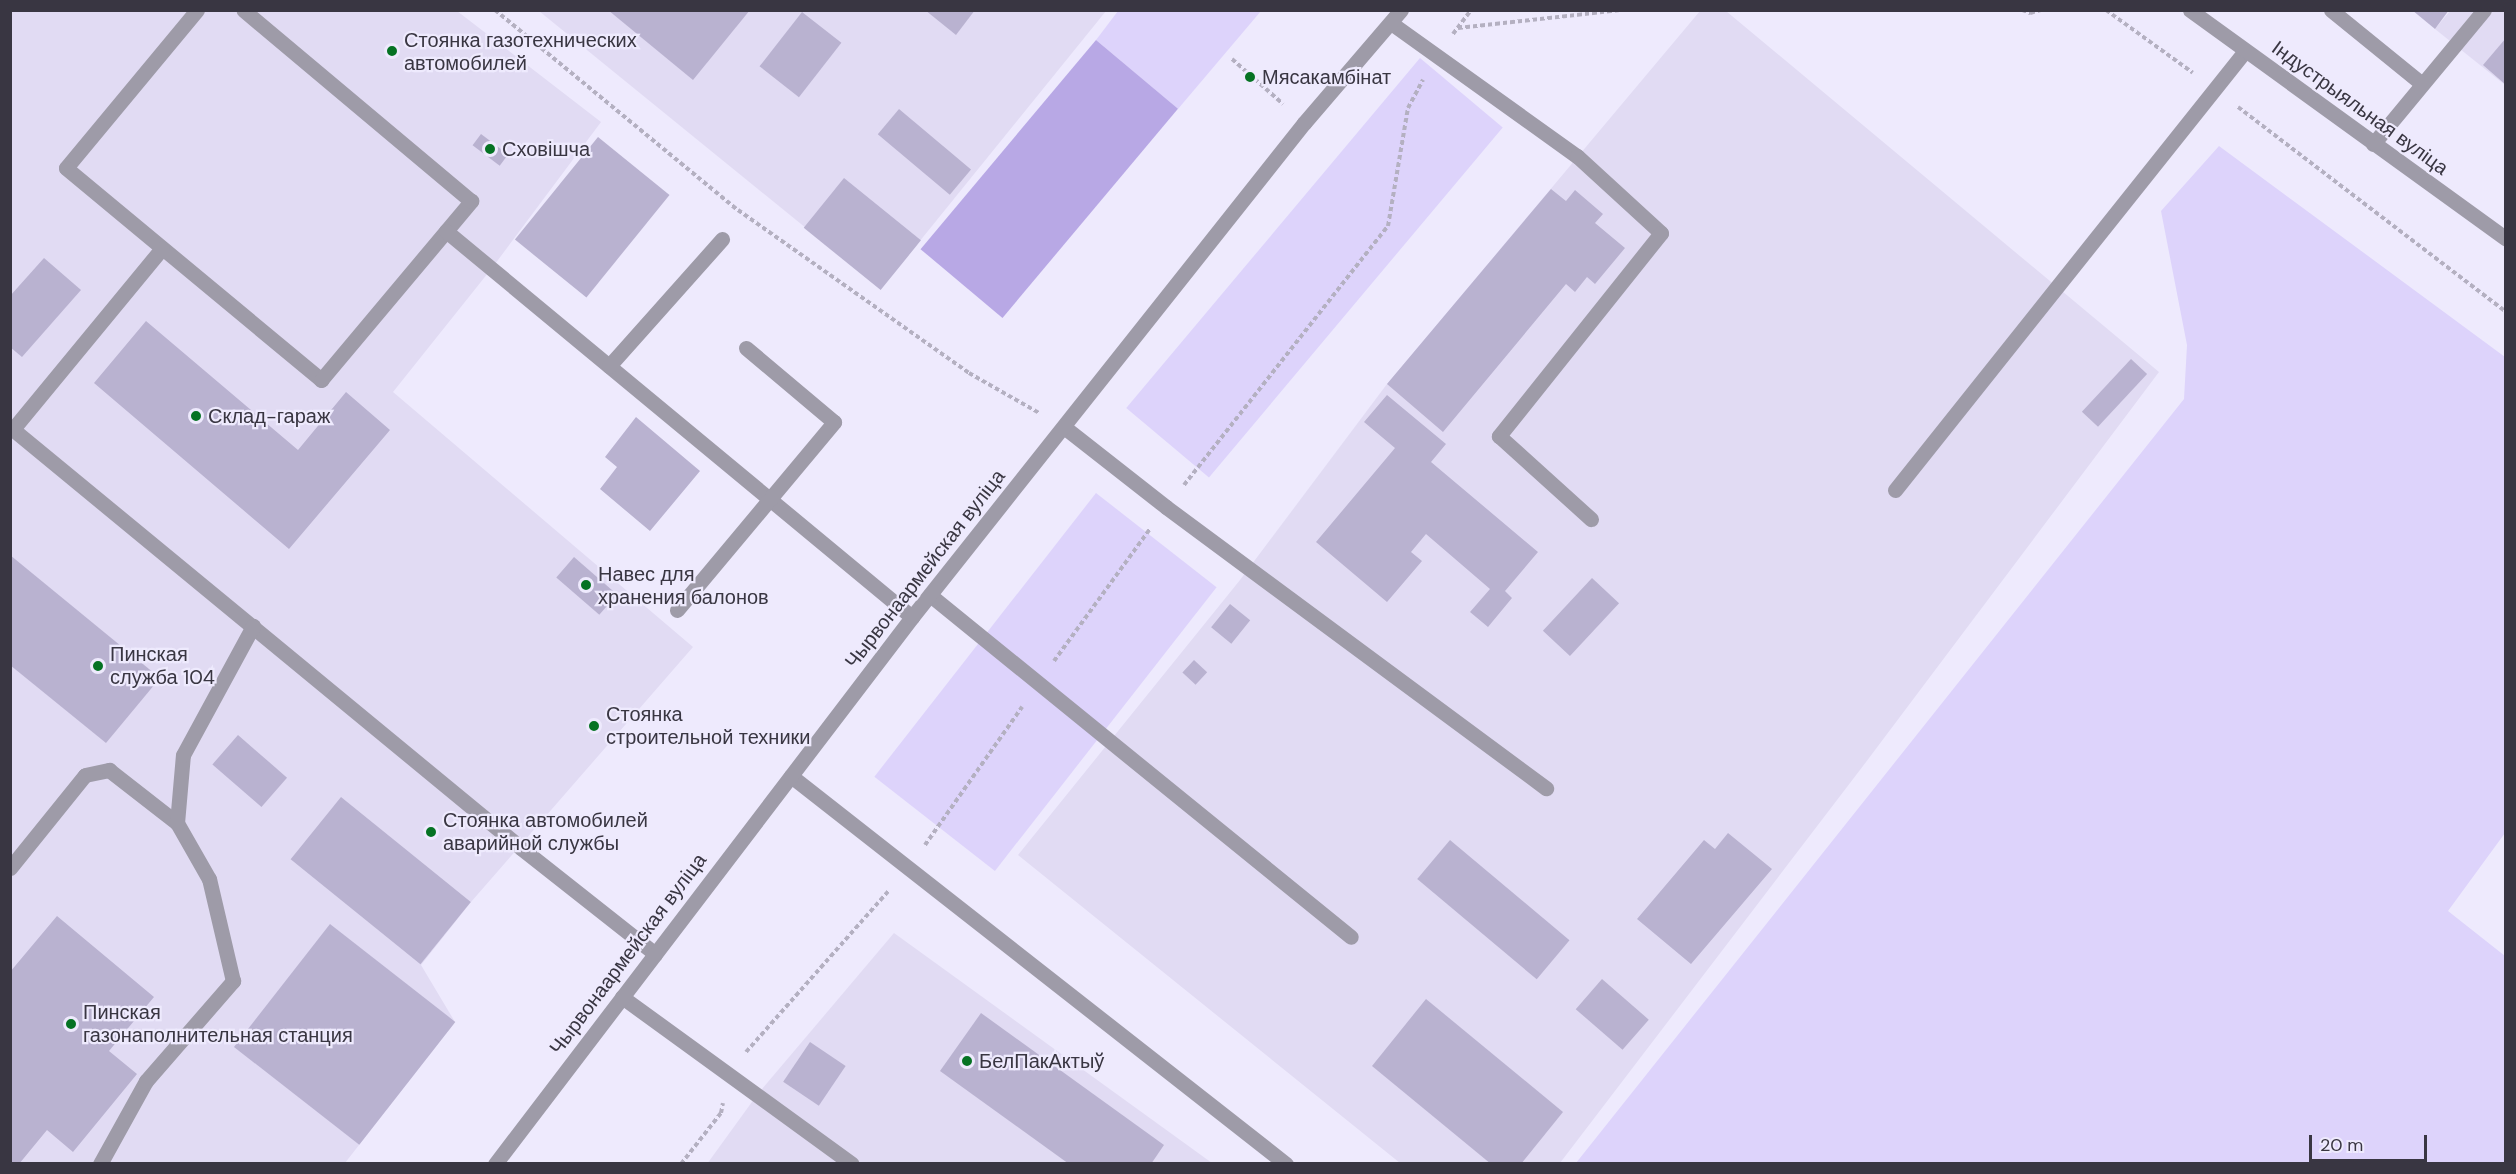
<!DOCTYPE html>
<html>
<head>
<meta charset="utf-8">
<style>
	body { margin:0 }
	#map { position:relative; width:2516px; height:1174px; overflow:hidden; background:#eeeafd; font-family:"DM Sans",sans-serif }
	div>[style] { position:absolute }
	.built>* { inset:0; background:#e1dbf3 }
	.green>* { inset:0; background:#ddd3fb; transform-origin:0 0 }
	.forest>* { inset:0; background:#b8a8e5; transform-origin:0 0 }
	.building>* { inset:0; background:#b9b2d0; transform-origin:0 0 }
	.path>* { height:4px; margin-top:-2px; transform-origin:0; background:repeating-linear-gradient(90deg,#b4b0c1 0 4.5px,transparent 0 7.5px) }
	.service>* { height:15px; margin:-7.5px; padding:0 7.5px; transform-origin:7.5px; border-radius:7.5px; background:#9e9ba8 }
	.tertiary>* { height:15px; margin:-7.5px; padding:0 7.5px; transform-origin:7.5px; border-radius:7.5px; background:#9e9ba8 }
	.dots>* { width:16px; height:16px; translate:-50% -50%; box-sizing:border-box; border:3px solid #eeeafd; border-radius:50% }
	span { translate:-50% -50%; white-space:nowrap; text-align:center; line-height:1.15; -webkit-text-stroke:4.5px #eeeafd; paint-order:stroke }
	.poi-label { font-size:20px; color:#393642 }
	.left { translate:0 -50%; text-align:left }
	.street-label { font-size:20px; color:#393642 }
	.frame { position:absolute; inset:0; border:12px solid #393642; pointer-events:none }
	.scale { position:absolute; left:2309px; top:1135px; width:118px; height:27px; box-sizing:border-box; border:3px solid #393642; border-top:0; padding-left:8px; font-size:18px; line-height:21px; white-space:nowrap; color:#393642; -webkit-text-stroke:4px #eeeafd; paint-order:stroke }
</style>
</head>
<body>
<div id="map">
	<div class="built">
		<div style="clip-path:polygon(10px 11px,457px 11px,601px 122px,492px 268px,393px 392px,693px 647px,471px 902px,421px 965px,455px 1022px,345px 1163px,11px 1163px)"></div>
		<div style="clip-path:polygon(539px 11px,1106px 11px,881px 289px)"></div>
		<div style="clip-path:polygon(1700px 11px,1726px 11px,2159px 372px,1863px 766px,1560px 1163px,1400px 1163px,1018px 855px,1240px 580px,1387px 384px)"></div>
		<div style="clip-path:polygon(2450px 11px,2505px 11px,2505px 85px,2435px 29px)"></div>
		<div style="clip-path:polygon(894px 933px,1212px 1163px,707px 1164px,757px 1095px)"></div>
	</div>
	<div class="green">
		<div style="clip-path:polygon(1118px 11px,1261px 11px,1178px 109px,1096px 40px)"></div>
		<div style="left:1420px;top:58px;width:108px;height:457px;rotate:40deg"></div>
		<div style="clip-path:polygon(2219px 146px,2505px 357px,2505px 833px,2448px 911px,2505px 956px,2505px 1163px,1576px 1163px,2184px 399px,2187px 345px,2161px 211px)"></div>
		<div style="left:1096px;top:493px;width:153px;height:360px;rotate:38deg"></div>
	</div>
	<div class="forest">
		<div style="left:1096px;top:40px;width:107px;height:273px;rotate:40deg"></div>
	</div>
	<div class="building">
		<div style="clip-path:polygon(608px 10px,750px 10px,693px 80px)"></div>
		<div style="clip-path:polygon(925px 10px,975px 10px,956px 35px)"></div>
		<div style="clip-path:polygon(2412px 10px,2449px 10px,2435px 29px)"></div>
		<div style="left:802px;top:12px;width:50px;height:69px;rotate:38deg"></div>
		<div style="clip-path:polygon(2506px 38px,2506px 85px,2483px 65px)"></div>
		<div style="left:899px;top:109px;width:94px;height:33px;rotate:40deg"></div>
		<div style="left:481px;top:134px;width:34px;height:14px;rotate:37deg"></div>
		<div style="left:598px;top:137px;width:92px;height:132px;rotate:39deg"></div>
		<div style="left:844px;top:178px;width:99px;height:64px;rotate:39deg"></div>
		<div style="clip-path:polygon(1551px 189px,1566px 201px,1575px 190px,1603px 214px,1595px 223px,1625px 248px,1595px 284px,1587px 277px,1575px 292px,1566px 284px,1443px 432px,1387px 384px)"></div>
		<div style="clip-path:polygon(44px 258px,81px 290px,22px 357px,10px 347px,10px 296px)"></div>
		<div style="clip-path:polygon(146px 321px,298px 450px,346px 392px,390px 430px,289px 549px,94px 383px)"></div>
		<div style="left:2131px;top:359px;width:22px;height:72px;rotate:43deg"></div>
		<div style="clip-path:polygon(1387px 395px,1446px 444px,1431px 462px,1538px 552px,1505px 591px,1512px 598px,1488px 627px,1470px 612px,1490px 589px,1426px 534px,1411px 552px,1422px 561px,1387px 602px,1316px 542px,1395px 448px,1364px 422px)"></div>
		<div style="clip-path:polygon(636px 417px,700px 471px,650px 531px,600px 489px,617px 467px,605px 457px)"></div>
		<div style="clip-path:polygon(10px 555px,160px 678px,106px 743px,10px 665px)"></div>
		<div style="left:574px;top:557px;width:57px;height:27px;rotate:41deg"></div>
		<div style="left:1592px;top:578px;width:37px;height:72px;rotate:43deg"></div>
		<div style="left:1230px;top:604px;width:26px;height:30px;rotate:39deg"></div>
		<div style="left:1194px;top:660px;width:18px;height:17px;rotate:43deg"></div>
		<div style="left:238px;top:735px;width:65px;height:39px;rotate:41deg"></div>
		<div style="left:341px;top:797px;width:167px;height:80px;rotate:39deg"></div>
		<div style="clip-path:polygon(1728px 833px,1772px 869px,1691px 964px,1637px 919px,1704px 840px,1715px 849px)"></div>
		<div style="left:1450px;top:840px;width:156px;height:51px;rotate:40deg"></div>
		<div style="clip-path:polygon(57px 916px,154px 997px,109px 1051px,137px 1074px,73px 1152px,47px 1130px,19px 1164px,10px 1164px,10px 972px)"></div>
		<div style="left:330px;top:924px;width:159px;height:156px;rotate:38deg"></div>
		<div style="left:1602px;top:979px;width:62px;height:40px;rotate:41deg"></div>
		<div style="clip-path:polygon(1426px 999px,1563px 1112px,1521px 1164px,1491px 1164px,1372px 1066px)"></div>
		<div style="clip-path:polygon(981px 1013px,1164px 1145px,1151px 1164px,1069px 1164px,940px 1071px)"></div>
		<div style="left:810px;top:1042px;width:43px;height:48px;rotate:34deg"></div>
	</div>
	<div class="path">
		<div style="left:495px;top:10px;width:315px;rotate:39.5deg"></div>
		<div style="left:738px;top:210px;width:283px;rotate:35.2deg"></div>
		<div style="left:969px;top:373px;width:81px;rotate:29.7deg"></div>
		<div style="left:2022px;top:10px;width:9px;rotate:21deg"></div>
		<div style="left:2030px;top:13px;width:11px;rotate:-15deg"></div>
		<div style="left:2106px;top:10px;width:107px;rotate:35.9deg"></div>
		<div style="left:1458px;top:28px;width:163px;rotate:-6.3deg"></div>
		<div style="left:1453px;top:34px;width:30px;rotate:-53deg"></div>
		<div style="left:1232px;top:59px;width:68px;rotate:41.4deg"></div>
		<div style="left:2238px;top:107px;width:337px;rotate:37.4deg"></div>
		<div style="left:1184px;top:485px;width:330px;rotate:-51.8deg"></div>
		<div style="left:1388px;top:226px;width:120px;rotate:-80.4deg"></div>
		<div style="left:1408px;top:108px;width:32px;rotate:-62deg"></div>
		<div style="left:1054px;top:661px;width:163px;rotate:-54deg"></div>
		<div style="left:925px;top:845px;width:169px;rotate:-54.9deg"></div>
		<div style="left:746px;top:1052px;width:217px;rotate:-48.5deg"></div>
		<div style="left:681px;top:1164px;width:65px;rotate:-51.9deg"></div>
		<div style="left:721px;top:1113px;width:10px;rotate:-79deg"></div>
	</div>
	<div class="service">
		<div style="left:197px;top:10px;width:205px;rotate:129.7deg"></div>
		<div style="left:66px;top:168px;width:332px;rotate:39.7deg"></div>
		<div style="left:321px;top:380px;width:234px;rotate:-50deg"></div>
		<div style="left:471px;top:201px;width:297px;rotate:-140deg"></div>
		<div style="left:2331px;top:10px;width:117px;rotate:39.1deg"></div>
		<div style="left:1391px;top:23px;width:229px;rotate:35.6deg"></div>
		<div style="left:1577px;top:156px;width:114px;rotate:42.5deg"></div>
		<div style="left:1661px;top:233px;width:260px;rotate:128.6deg"></div>
		<div style="left:1499px;top:436px;width:124px;rotate:42.1deg"></div>
		<div style="left:2373px;top:144px;width:174px;rotate:-50.4deg"></div>
		<div style="left:446px;top:231px;width:605px;rotate:39.64deg"></div>
		<div style="left:609px;top:366px;width:170px;rotate:-48.3deg"></div>
		<div style="left:10px;top:427px;width:662px;rotate:39.48deg"></div>
		<div style="left:521px;top:848px;width:171px;rotate:38.3deg"></div>
		<div style="left:1064px;top:427px;width:130px;rotate:38.1deg"></div>
		<div style="left:1166px;top:507px;width:473px;rotate:36.5deg"></div>
		<div style="left:13px;top:429px;width:234px;rotate:-50.5deg"></div>
		<div style="left:1895px;top:490px;width:561px;rotate:-51.44deg"></div>
		<div style="left:930px;top:595px;width:542px;rotate:39.09deg"></div>
		<div style="left:677px;top:610px;width:245px;rotate:-50.1deg"></div>
		<div style="left:834px;top:422px;width:115px;rotate:-139.9deg"></div>
		<div style="left:791px;top:776px;width:629px;rotate:38.09deg"></div>
		<div style="left:10px;top:868px;width:119px;rotate:-51.1deg"></div>
		<div style="left:85px;top:775px;width:25px;rotate:-12deg"></div>
		<div style="left:109px;top:770px;width:86px;rotate:37.9deg"></div>
		<div style="left:622px;top:997px;width:284px;rotate:36deg"></div>
		<div style="left:100px;top:1164px;width:95px;rotate:-61deg"></div>
		<div style="left:146px;top:1081px;width:133px;rotate:-49deg"></div>
		<div style="left:233px;top:981px;width:105px;rotate:-103.2deg"></div>
		<div style="left:209px;top:879px;width:64px;rotate:-119.7deg"></div>
		<div style="left:177px;top:823px;width:68px;rotate:-85deg"></div>
		<div style="left:183px;top:755px;width:147px;rotate:-61.5deg"></div>
	</div>
	<div class="tertiary">
		<div style="left:2190px;top:10px;width:390px;rotate:35.9deg"></div>
		<div style="left:495px;top:1164px;width:688px;rotate:-52.68deg"></div>
		<div style="left:912px;top:617px;width:631px;rotate:-51.57deg"></div>
		<div style="left:1304px;top:123px;width:149px;rotate:-49.4deg"></div>
	</div>
	<div class="dots">
		<div style="left:392px;top:51px;background:#057223"></div>
		<div style="left:1250px;top:77px;background:#057223"></div>
		<div style="left:490px;top:149px;background:#057223"></div>
		<div style="left:196px;top:416px;background:#057223"></div>
		<div style="left:586px;top:585px;background:#057223"></div>
		<div style="left:98px;top:666px;background:#057223"></div>
		<div style="left:594px;top:726px;background:#057223"></div>
		<div style="left:431px;top:832px;background:#057223"></div>
		<div style="left:71px;top:1024px;background:#057223"></div>
		<div style="left:967px;top:1061px;background:#057223"></div>
	</div>
	<div class="poi-label">
		<span class="left" style="left:404px;top:52px">Стоянка газотехнических<br>автомобилей</span>
		<span class="left" style="left:1262px;top:77px">Мясакамбінат</span>
		<span class="left" style="left:502px;top:149px">Сховішча</span>
		<span class="left" style="left:208px;top:416px">Склад-гараж</span>
		<span class="left" style="left:598px;top:586px">Навес для<br>хранения балонов</span>
		<span class="left" style="left:110px;top:666px">Пинская<br>служба 104</span>
		<span class="left" style="left:606px;top:726px">Стоянка<br>строительной техники</span>
		<span class="left" style="left:443px;top:832px">Стоянка автомобилей<br>аварийной службы</span>
		<span class="left" style="left:83px;top:1024px">Пинская<br>газонаполнительная станция</span>
		<span class="left" style="left:979px;top:1061px">БелПакАктыў</span>
	</div>
	<div class="street-label">
		<span style="left:2360px;top:108px;rotate:36deg">Індустрыяльная вуліца</span>
		<span style="left:925px;top:569px;rotate:-52deg">Чырвонаармейская вуліца</span>
		<span style="left:628px;top:954px;rotate:-53deg">Чырвонаармейская вуліца</span>
	</div>
	<div class="frame"></div>
	<div class="scale">20 m</div>
</div>
</body>
</html>
